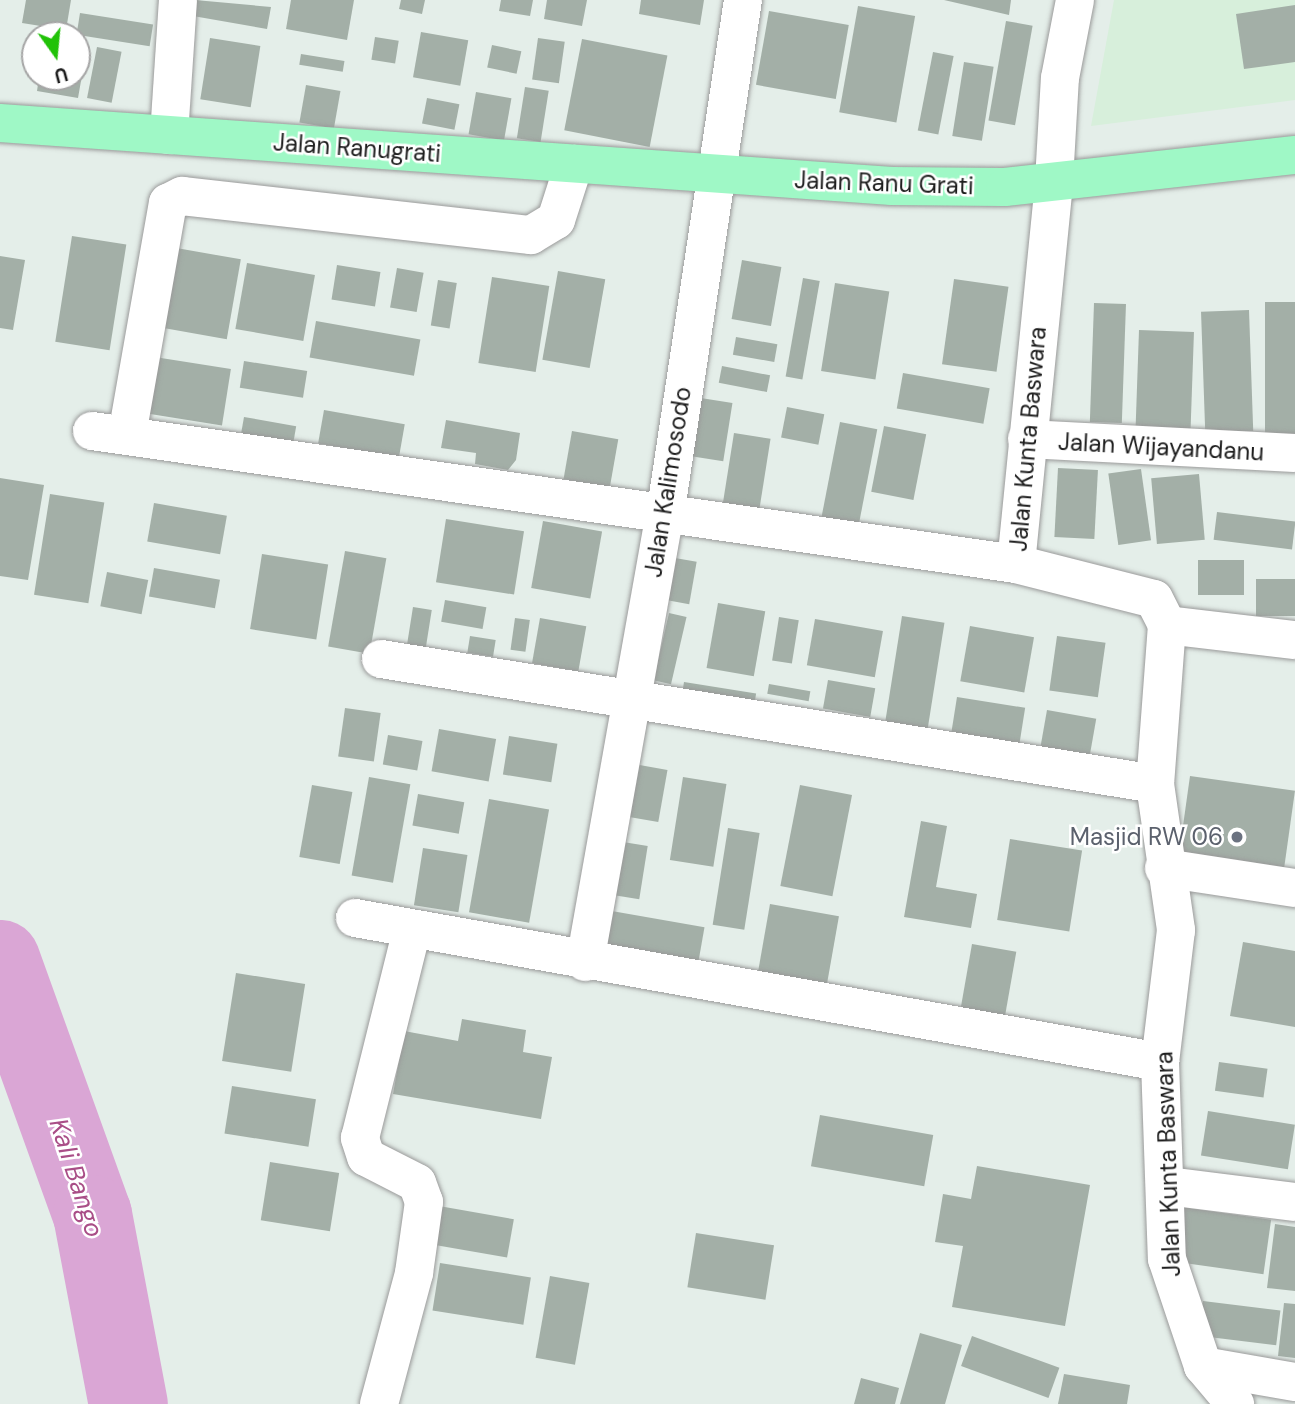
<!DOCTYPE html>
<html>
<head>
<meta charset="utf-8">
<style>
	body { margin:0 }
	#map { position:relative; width:1295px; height:1404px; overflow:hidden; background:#e4eee9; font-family:"DM Sans",sans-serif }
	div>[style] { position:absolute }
	.military>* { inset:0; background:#d7efdb }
	.river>* { height:79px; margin:-39.5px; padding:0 39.5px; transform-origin:39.5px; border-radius:39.5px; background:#daa6d5 }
	.building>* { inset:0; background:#a3afa7; transform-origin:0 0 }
	.roads { filter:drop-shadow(0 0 2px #9a9a9a) drop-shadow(0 0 2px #9a9a9a) }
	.minor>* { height:38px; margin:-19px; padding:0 19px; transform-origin:19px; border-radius:19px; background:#fff }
	.tertiary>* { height:38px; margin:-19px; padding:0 19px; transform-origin:19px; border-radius:19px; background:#fff }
	.primary>* { height:38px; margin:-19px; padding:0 19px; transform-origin:19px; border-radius:19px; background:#9ff8c6 }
	.dots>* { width:19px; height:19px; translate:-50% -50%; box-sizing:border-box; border:4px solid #fff; border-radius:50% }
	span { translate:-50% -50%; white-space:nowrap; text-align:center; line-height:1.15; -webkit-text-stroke:5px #fff; paint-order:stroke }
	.street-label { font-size:24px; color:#1d1d1d }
	.worship-label { font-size:24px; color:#5b616d }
	.right { translate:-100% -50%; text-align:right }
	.water-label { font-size:26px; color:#a94e87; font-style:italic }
	.north { position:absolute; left:21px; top:21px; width:70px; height:70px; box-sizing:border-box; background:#fff; border:2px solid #a5a5a5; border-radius:50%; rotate:165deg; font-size:19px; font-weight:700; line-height:28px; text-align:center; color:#1d1d1d }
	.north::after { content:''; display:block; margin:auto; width:24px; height:32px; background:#21c208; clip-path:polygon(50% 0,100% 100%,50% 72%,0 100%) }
</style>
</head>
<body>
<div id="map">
	<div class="military">
		<div style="clip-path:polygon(1114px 0,1295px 0,1295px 100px,1091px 126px)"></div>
	</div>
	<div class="river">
		<div style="left:0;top:959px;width:271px;rotate:70.2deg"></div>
		<div style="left:92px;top:1214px;width:193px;rotate:79.3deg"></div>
	</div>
	<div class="building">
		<div style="clip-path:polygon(26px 0,71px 0,66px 30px,22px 23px)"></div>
		<div style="clip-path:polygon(195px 0,271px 7px,267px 29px,193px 16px)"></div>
		<div style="clip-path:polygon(291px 0,354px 0,347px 40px,286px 29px)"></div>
		<div style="clip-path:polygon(401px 0,425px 0,422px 14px,399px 9px)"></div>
		<div style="clip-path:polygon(501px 0,533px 0,530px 16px,499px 11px)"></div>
		<div style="clip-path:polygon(547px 0,587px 0,582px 26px,544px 19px)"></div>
		<div style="clip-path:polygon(641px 0,704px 0,700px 25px,639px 14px)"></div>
		<div style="clip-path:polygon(944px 0,1011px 0,1009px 15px)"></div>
		<div style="clip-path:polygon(1295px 5px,1295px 62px,1244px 69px,1236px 14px)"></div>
		<div style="left:858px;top:6px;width:58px;height:108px;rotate:10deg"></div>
		<div style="left:769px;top:11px;width:81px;height:75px;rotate:10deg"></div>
		<div style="left:80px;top:13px;width:74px;height:22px;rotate:9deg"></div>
		<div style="left:1006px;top:21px;width:27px;height:101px;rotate:10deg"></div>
		<div style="left:421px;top:32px;width:48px;height:46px;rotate:10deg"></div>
		<div style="left:375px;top:37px;width:24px;height:23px;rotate:9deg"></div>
		<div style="left:210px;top:38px;width:51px;height:62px;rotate:9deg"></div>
		<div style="left:538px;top:38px;width:27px;height:42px;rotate:8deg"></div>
		<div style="left:582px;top:39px;width:87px;height:93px;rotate:11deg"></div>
		<div style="clip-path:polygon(77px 45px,87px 47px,78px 98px,37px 91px,39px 77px,77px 77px)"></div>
		<div style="left:492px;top:45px;width:30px;height:23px;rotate:12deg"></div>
		<div style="left:97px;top:47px;width:25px;height:52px;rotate:11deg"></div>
		<div style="left:933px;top:52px;width:21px;height:80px;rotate:11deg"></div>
		<div style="left:301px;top:54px;width:44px;height:11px;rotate:9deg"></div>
		<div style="left:964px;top:62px;width:30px;height:75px;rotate:9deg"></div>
		<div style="left:306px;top:85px;width:35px;height:38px;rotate:10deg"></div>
		<div style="left:525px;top:87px;width:24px;height:52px;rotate:9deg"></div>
		<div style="left:476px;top:92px;width:36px;height:43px;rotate:10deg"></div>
		<div style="left:427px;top:98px;width:33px;height:26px;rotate:11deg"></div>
		<div style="left:72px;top:236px;width:55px;height:107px;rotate:9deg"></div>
		<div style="left:165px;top:246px;width:77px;height:81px;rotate:10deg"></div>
		<div style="clip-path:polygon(0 256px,25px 260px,13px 330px,0 328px)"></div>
		<div style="left:742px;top:260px;width:40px;height:60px;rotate:10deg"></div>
		<div style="left:247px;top:263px;width:69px;height:67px;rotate:10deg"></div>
		<div style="left:337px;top:265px;width:44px;height:35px;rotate:9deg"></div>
		<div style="left:397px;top:268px;width:27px;height:40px;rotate:10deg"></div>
		<div style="left:558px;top:271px;width:48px;height:90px;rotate:10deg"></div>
		<div style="left:492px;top:277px;width:58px;height:87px;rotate:9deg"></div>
		<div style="left:803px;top:278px;width:17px;height:100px;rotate:10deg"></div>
		<div style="left:954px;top:279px;width:55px;height:86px;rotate:8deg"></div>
		<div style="left:438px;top:280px;width:19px;height:46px;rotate:9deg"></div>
		<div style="left:835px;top:283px;width:55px;height:89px;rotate:9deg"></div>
		<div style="left:1265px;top:302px;width:30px;height:140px"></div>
		<div style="left:1094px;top:303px;width:32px;height:119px;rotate:2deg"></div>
		<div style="left:1249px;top:310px;width:121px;height:48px;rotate:88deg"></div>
		<div style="left:316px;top:321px;width:106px;height:37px;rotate:10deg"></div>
		<div style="left:1139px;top:330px;width:55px;height:97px;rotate:2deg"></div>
		<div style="left:736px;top:337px;width:42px;height:18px;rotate:10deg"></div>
		<div style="left:142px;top:355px;width:90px;height:57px;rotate:9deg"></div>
		<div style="left:244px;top:361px;width:64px;height:27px;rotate:9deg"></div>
		<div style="left:722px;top:366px;width:49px;height:17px;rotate:11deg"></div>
		<div style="left:903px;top:373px;width:88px;height:36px;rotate:10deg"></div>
		<div style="left:688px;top:396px;width:45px;height:59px;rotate:9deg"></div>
		<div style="left:787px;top:407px;width:38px;height:31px;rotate:11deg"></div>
		<div style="left:324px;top:410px;width:82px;height:34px;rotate:10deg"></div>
		<div style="left:244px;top:417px;width:53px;height:18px;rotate:10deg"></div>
		<div style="clip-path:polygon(446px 420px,520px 433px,516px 460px,508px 470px,475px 464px,476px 453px,441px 448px)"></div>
		<div style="left:840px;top:422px;width:38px;height:98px;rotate:11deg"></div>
		<div style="left:884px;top:426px;width:43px;height:67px;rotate:11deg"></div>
		<div style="left:572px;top:431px;width:47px;height:49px;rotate:10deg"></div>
		<div style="left:734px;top:433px;width:37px;height:84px;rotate:9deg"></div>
		<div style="left:1058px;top:468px;width:40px;height:69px;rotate:3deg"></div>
		<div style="left:1141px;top:469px;width:72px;height:33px;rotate:82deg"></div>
		<div style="left:1199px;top:474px;width:66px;height:48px;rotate:85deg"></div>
		<div style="clip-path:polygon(0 478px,44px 485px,28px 580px,0 576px)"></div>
		<div style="left:50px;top:494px;width:55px;height:102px;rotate:9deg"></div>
		<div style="left:154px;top:503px;width:74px;height:39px;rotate:10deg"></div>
		<div style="left:1217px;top:512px;width:79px;height:28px;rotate:7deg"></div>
		<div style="left:446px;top:519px;width:79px;height:64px;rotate:9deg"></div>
		<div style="left:543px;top:521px;width:60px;height:68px;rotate:10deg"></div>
		<div style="left:345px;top:551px;width:42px;height:97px;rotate:10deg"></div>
		<div style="left:262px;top:554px;width:67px;height:76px;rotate:9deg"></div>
		<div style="left:675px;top:558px;width:22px;height:43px;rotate:10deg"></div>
		<div style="left:1198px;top:560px;width:46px;height:35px"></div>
		<div style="left:154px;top:568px;width:67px;height:29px;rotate:10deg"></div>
		<div style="left:107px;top:572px;width:42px;height:35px;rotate:11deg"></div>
		<div style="left:1256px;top:579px;width:39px;height:37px"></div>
		<div style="left:445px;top:600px;width:42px;height:22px;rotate:10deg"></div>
		<div style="left:718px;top:603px;width:48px;height:66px;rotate:10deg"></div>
		<div style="left:413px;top:607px;width:19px;height:42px;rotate:9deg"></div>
		<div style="left:669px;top:613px;width:18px;height:69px;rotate:13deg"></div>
		<div style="left:902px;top:616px;width:43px;height:121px;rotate:9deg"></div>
		<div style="left:779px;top:617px;width:20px;height:44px;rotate:9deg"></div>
		<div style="left:515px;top:618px;width:15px;height:32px;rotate:8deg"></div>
		<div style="left:540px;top:618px;width:47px;height:46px;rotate:10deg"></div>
		<div style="left:815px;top:619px;width:69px;height:47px;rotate:10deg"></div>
		<div style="left:970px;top:626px;width:65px;height:56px;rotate:10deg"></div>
		<div style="left:470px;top:636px;width:26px;height:17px;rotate:9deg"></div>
		<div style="left:1057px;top:636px;width:49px;height:55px;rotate:8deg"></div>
		<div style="left:828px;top:680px;width:48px;height:29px;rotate:10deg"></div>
		<div style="left:684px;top:682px;width:73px;height:8px;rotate:9deg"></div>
		<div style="left:769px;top:684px;width:42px;height:10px;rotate:10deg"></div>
		<div style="left:957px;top:697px;width:69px;height:39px;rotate:9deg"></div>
		<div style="left:345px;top:708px;width:36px;height:49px;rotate:8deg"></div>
		<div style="left:1047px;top:710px;width:50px;height:46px;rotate:10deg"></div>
		<div style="left:439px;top:729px;width:58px;height:43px;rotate:10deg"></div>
		<div style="left:388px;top:735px;width:35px;height:30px;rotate:10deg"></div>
		<div style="left:509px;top:736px;width:49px;height:39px;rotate:9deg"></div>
		<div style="left:634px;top:764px;width:34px;height:53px;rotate:10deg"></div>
		<div style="left:1190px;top:776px;width:106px;height:84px;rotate:8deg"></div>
		<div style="left:369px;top:777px;width:42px;height:100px;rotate:10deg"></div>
		<div style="left:683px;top:777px;width:44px;height:84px;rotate:9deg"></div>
		<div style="left:312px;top:785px;width:41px;height:73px;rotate:10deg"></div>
		<div style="left:800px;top:785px;width:53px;height:103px;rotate:11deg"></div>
		<div style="left:418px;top:794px;width:47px;height:32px;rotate:10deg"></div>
		<div style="left:489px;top:799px;width:61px;height:115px;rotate:10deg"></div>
		<div style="clip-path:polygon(921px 821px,947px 826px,936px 887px,977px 894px,971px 928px,904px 917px)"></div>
		<div style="left:728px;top:828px;width:32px;height:98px;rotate:9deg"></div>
		<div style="left:1010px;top:839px;width:73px;height:82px;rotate:9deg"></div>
		<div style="left:623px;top:842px;width:25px;height:54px;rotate:9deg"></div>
		<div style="left:423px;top:848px;width:45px;height:58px;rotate:9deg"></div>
		<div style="left:770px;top:904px;width:70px;height:71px;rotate:10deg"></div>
		<div style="left:606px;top:910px;width:100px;height:47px;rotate:10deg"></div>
		<div style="clip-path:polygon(1243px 942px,1295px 951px,1295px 1027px,1230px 1016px)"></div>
		<div style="left:972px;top:944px;width:45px;height:72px;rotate:10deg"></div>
		<div style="left:236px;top:973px;width:70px;height:89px;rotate:9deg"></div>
		<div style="clip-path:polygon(462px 1019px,526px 1030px,523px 1052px,552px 1057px,541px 1119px,393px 1094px,404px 1031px,458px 1041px)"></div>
		<div style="left:1219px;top:1062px;width:49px;height:29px;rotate:8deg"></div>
		<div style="left:232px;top:1086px;width:85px;height:48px;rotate:9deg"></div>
		<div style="left:1208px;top:1111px;width:88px;height:45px;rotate:9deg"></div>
		<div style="left:820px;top:1115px;width:115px;height:52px;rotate:10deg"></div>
		<div style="left:270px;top:1162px;width:70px;height:59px;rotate:9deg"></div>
		<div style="clip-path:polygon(977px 1166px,1090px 1185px,1065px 1326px,952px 1307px,963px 1246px,935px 1242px,943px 1194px,971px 1199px)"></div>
		<div style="left:439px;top:1206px;width:76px;height:39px;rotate:10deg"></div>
		<div style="left:1181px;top:1207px;width:91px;height:55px;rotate:8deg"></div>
		<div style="clip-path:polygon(1275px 1224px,1295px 1227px,1295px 1291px,1267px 1288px)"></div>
		<div style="left:696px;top:1233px;width:79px;height:55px;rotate:9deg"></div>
		<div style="left:440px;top:1263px;width:92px;height:48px;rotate:9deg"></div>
		<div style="left:550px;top:1276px;width:40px;height:83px;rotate:10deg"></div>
		<div style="left:1203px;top:1301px;width:78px;height:35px;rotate:7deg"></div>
		<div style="clip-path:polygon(1284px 1303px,1295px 1304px,1295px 1358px,1278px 1356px)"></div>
		<div style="clip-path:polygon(920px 1333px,962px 1345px,945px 1404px,900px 1404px)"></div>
		<div style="left:972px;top:1336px;width:93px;height:32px;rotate:20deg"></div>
		<div style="clip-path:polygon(1064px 1374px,1130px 1385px,1127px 1404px,1058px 1404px)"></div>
		<div style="clip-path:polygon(861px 1378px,899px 1388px,895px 1404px,854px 1404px)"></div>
	</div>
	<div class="roads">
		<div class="minor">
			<div style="left:169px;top:135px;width:135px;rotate:-86.2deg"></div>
			<div style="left:92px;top:431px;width:934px;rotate:8.19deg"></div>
			<div style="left:1016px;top:564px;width:142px;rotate:14.2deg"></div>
			<div style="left:1154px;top:599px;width:29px;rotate:63deg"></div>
			<div style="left:1167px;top:625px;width:159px;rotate:94.3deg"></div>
			<div style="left:1155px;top:784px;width:148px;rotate:81.8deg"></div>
			<div style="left:1176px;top:930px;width:133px;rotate:96.9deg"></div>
			<div style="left:1160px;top:1062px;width:197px;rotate:88deg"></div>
			<div style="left:1167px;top:1259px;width:113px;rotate:71.4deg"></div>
			<div style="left:1203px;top:1366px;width:50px;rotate:49.9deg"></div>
			<div style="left:127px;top:435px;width:236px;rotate:-80deg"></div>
			<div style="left:168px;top:203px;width:16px;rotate:-27deg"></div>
			<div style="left:182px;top:196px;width:351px;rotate:6.4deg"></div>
			<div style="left:531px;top:235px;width:29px;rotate:-31deg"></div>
			<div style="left:556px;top:220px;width:59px;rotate:-72.2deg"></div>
			<div style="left:1027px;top:439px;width:268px;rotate:3deg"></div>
			<div style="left:1016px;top:564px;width:385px;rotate:-84.3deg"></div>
			<div style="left:1167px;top:625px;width:129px;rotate:6.7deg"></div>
			<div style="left:381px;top:659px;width:784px;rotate:9.17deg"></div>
			<div style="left:1164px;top:868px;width:133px;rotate:8.7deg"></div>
			<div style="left:355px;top:918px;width:818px;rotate:10.14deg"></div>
			<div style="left:585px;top:962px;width:460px;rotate:-79.9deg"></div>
			<div style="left:666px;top:509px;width:515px;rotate:-81.4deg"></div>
			<div style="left:1167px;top:1186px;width:129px;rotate:7.1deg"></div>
			<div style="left:1203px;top:1366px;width:93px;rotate:9.9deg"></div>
			<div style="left:379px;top:1404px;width:136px;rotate:-75deg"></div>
			<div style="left:414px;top:1273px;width:72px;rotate:-82deg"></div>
			<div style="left:424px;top:1202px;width:20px;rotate:-110deg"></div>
			<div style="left:417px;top:1183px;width:57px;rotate:-153deg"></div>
			<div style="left:366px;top:1157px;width:20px;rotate:-108deg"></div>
			<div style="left:360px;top:1138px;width:215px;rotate:-76deg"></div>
		</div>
		<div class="tertiary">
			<div style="left:1054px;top:181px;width:103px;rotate:-86.7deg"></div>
			<div style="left:1060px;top:78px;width:79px;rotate:-79.1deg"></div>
		</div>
		<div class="primary">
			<div style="left:0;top:123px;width:894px;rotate:4.04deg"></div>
			<div style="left:892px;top:186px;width:113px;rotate:0.5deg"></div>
			<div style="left:1005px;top:187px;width:292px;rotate:-6.3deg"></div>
		</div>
	</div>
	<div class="dots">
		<div style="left:1237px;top:837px;background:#6b7280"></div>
	</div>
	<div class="street-label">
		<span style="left:357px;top:148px;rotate:4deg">Jalan Ranugrati</span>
		<span style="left:884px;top:183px;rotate:2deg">Jalan Ranu Grati</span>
		<span style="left:1028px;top:439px;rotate:-85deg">Jalan Kunta Baswara</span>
		<span style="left:1161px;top:447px;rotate:3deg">Jalan Wijayandanu</span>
		<span style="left:668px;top:482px;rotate:-81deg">Jalan Kalimosodo</span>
		<span style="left:1168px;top:1164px;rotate:-92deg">Jalan Kunta Baswara</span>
	</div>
	<div class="worship-label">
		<span class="right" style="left:1223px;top:837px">Masjid RW 06</span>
	</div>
	<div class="water-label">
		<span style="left:76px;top:1178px;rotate:72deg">Kali Bango</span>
	</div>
	<div class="north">U</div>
</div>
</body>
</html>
